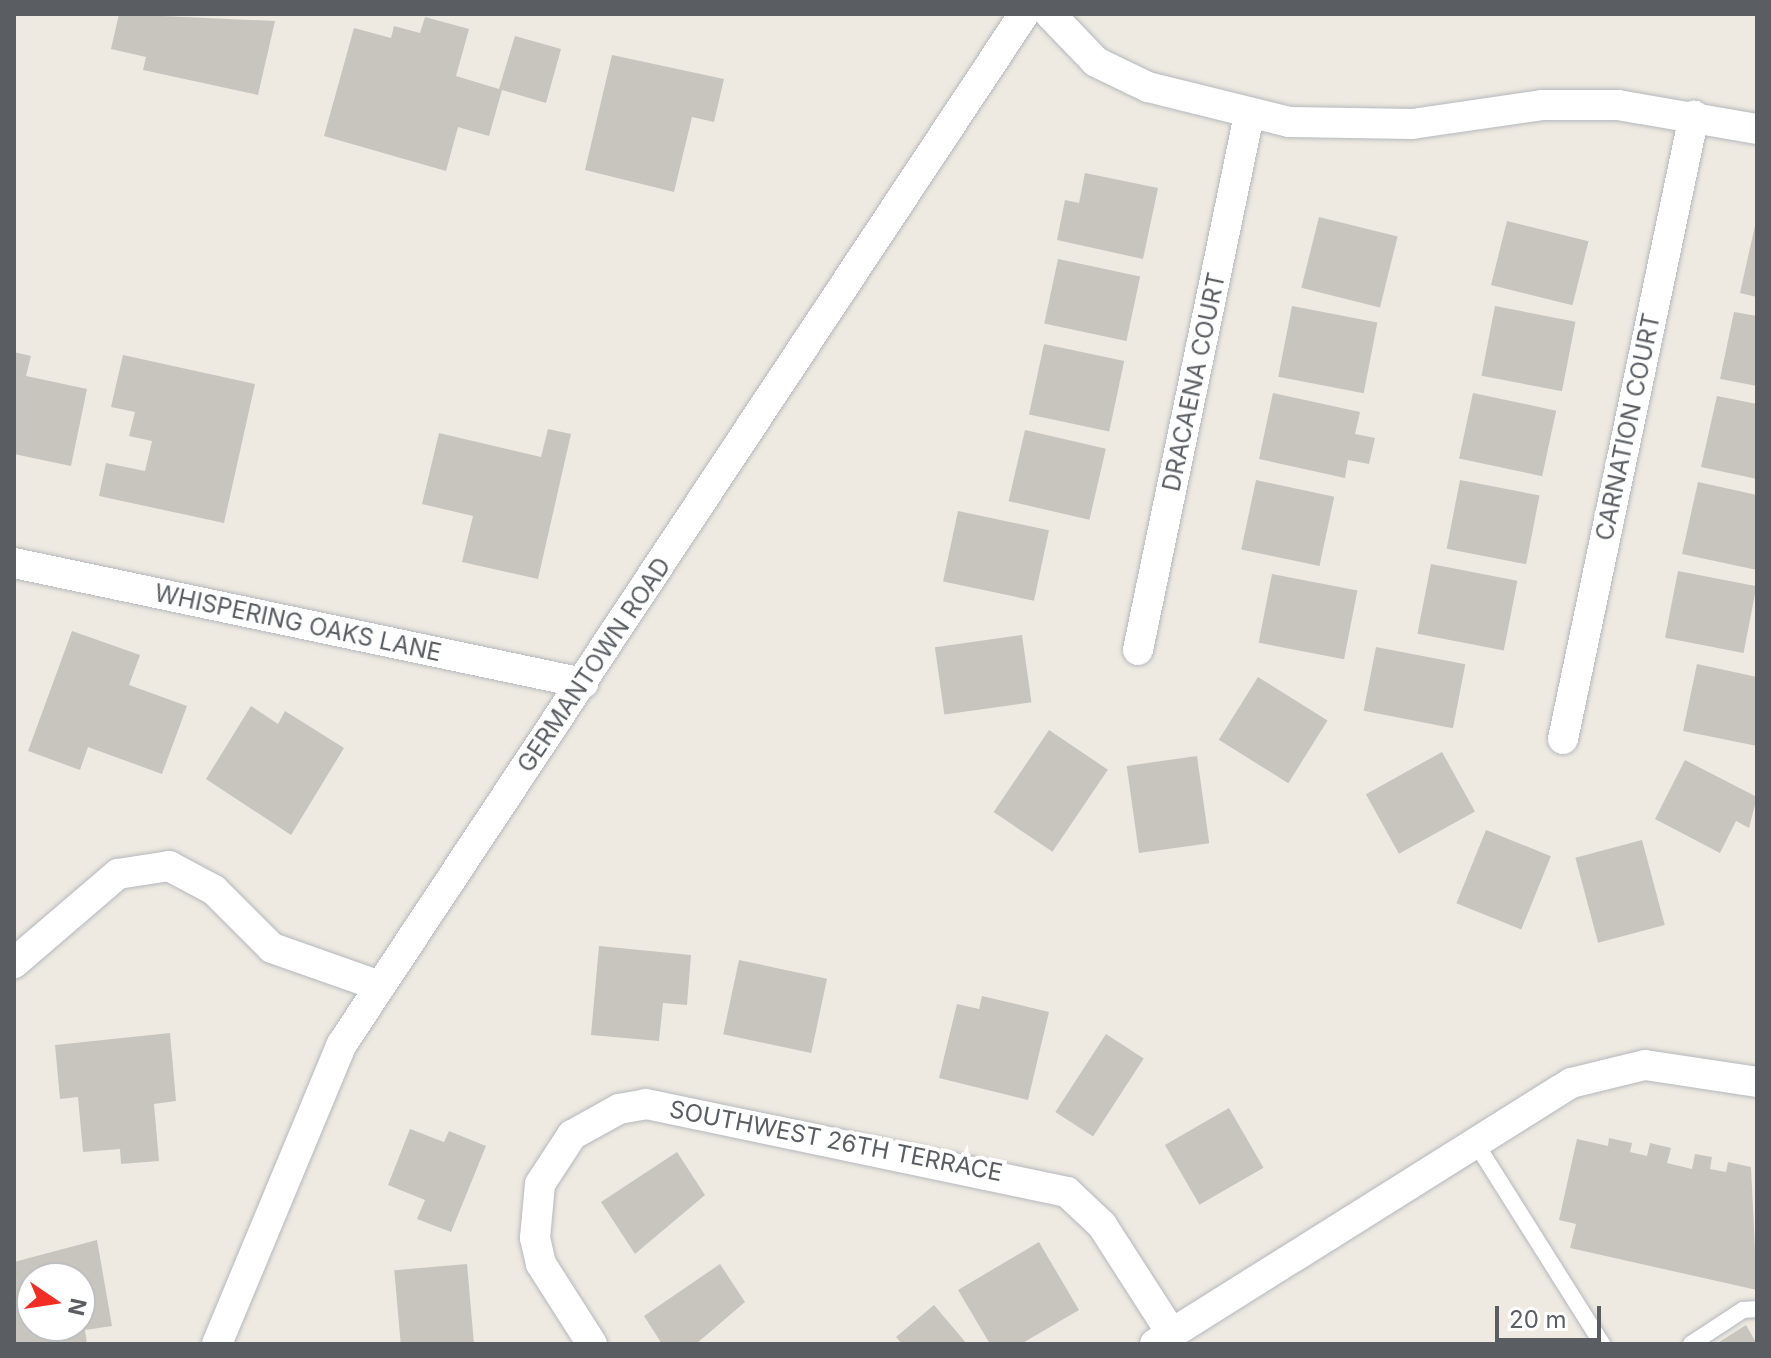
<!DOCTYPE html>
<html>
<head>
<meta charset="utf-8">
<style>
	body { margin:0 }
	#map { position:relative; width:1771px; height:1358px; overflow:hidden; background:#eeeae1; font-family:Inter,sans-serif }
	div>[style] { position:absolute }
	.building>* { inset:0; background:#c8c5be; transform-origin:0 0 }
	.roads { filter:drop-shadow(0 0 2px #b4b8bd) drop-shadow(0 0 2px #b4b8bd) }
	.service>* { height:16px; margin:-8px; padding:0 8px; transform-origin:8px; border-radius:8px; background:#fff }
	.minor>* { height:30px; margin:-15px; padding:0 15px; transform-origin:15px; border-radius:15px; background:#fff }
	span { translate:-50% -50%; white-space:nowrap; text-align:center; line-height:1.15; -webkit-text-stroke:8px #fff; paint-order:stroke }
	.street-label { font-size:24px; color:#5a5e63 }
	.frame { position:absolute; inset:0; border:16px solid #5a5e63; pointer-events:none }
	.north { position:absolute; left:16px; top:1262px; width:80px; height:80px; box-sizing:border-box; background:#fff; border:2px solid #bdbfc1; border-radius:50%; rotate:103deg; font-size:22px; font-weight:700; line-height:32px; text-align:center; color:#5a5e63 }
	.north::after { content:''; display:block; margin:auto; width:28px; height:36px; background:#f12d24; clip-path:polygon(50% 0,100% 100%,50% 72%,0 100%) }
	.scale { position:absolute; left:1495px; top:1306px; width:106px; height:36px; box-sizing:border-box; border:4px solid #5a5e63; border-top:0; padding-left:10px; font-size:24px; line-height:28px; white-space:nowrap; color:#5a5e63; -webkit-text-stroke:6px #fff; paint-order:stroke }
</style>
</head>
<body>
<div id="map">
	<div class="building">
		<div style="clip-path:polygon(119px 14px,275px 21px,258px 95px,143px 70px,146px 57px,111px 49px)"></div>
		<div style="clip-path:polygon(425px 17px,469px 29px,456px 76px,499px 89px,515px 36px,561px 49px,546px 103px,502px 90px,489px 136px,458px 127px,446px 171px,324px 136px,354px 28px,391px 38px,394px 26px,420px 33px)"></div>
		<div style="clip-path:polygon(612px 55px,724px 79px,714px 122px,692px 117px,674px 192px,585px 170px)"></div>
		<div style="clip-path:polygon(1085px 173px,1158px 188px,1143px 259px,1057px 240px,1065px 200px,1079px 203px)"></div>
		<div style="left:1319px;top:217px;width:81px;height:73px;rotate:14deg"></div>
		<div style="left:1507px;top:221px;width:84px;height:66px;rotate:14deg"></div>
		<div style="clip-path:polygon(1756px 221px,1757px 221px,1757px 297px,1740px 293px)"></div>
		<div style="left:1058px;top:259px;width:84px;height:66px;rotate:12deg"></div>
		<div style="left:1292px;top:306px;width:87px;height:72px;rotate:11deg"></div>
		<div style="left:1495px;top:306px;width:82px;height:71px;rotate:11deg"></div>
		<div style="clip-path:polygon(1734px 312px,1757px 316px,1757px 386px,1720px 379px)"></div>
		<div style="left:1044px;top:344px;width:82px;height:72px;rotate:12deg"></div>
		<div style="clip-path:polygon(14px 352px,31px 356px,26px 376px,87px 389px,71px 466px,14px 454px)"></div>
		<div style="clip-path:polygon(123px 355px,255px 384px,224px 523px,99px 496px,106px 463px,145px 471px,152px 441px,129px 436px,135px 412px,111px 407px)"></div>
		<div style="clip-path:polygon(1273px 393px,1360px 412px,1355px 434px,1375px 438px,1369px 464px,1348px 460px,1345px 478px,1259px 459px)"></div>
		<div style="left:1473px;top:393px;width:85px;height:67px;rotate:12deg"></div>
		<div style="clip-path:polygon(1717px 396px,1757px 404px,1757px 479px,1701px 467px)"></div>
		<div style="clip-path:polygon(548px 429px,571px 434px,538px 579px,462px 562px,473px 516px,422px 504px,439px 433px,541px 457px)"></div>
		<div style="left:1025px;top:430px;width:83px;height:73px;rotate:13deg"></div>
		<div style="left:1256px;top:480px;width:80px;height:71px;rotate:12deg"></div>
		<div style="left:1460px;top:480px;width:81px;height:70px;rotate:11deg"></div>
		<div style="clip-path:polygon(1698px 482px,1757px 495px,1757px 570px,1682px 554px)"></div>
		<div style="left:958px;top:511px;width:93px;height:72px;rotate:12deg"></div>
		<div style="left:1431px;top:564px;width:88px;height:71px;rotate:11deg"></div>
		<div style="left:1678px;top:571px;width:80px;height:68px;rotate:11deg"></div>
		<div style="left:1272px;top:574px;width:87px;height:70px;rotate:11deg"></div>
		<div style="clip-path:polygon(72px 631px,140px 655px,129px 685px,187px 706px,162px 774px,88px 747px,80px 770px,28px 751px)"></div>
		<div style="left:1022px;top:635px;width:68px;height:88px;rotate:82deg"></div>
		<div style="left:1376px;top:647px;width:91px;height:65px;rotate:11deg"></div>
		<div style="clip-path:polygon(1697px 664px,1757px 677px,1757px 746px,1683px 731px)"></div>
		<div style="left:1258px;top:677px;width:82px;height:74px;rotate:32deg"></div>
		<div style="clip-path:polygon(251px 706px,278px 724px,285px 711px,344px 748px,291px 835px,206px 779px)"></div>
		<div style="left:1049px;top:730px;width:71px;height:99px;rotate:34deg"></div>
		<div style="left:1442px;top:752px;width:68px;height:87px;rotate:61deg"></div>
		<div style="left:1197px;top:756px;width:88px;height:71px;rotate:82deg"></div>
		<div style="clip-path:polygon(1685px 760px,1757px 797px,1749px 828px,1736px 821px,1720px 853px,1655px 819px)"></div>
		<div style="left:1486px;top:830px;width:70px;height:79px;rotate:22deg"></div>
		<div style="left:1642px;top:840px;width:88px;height:69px;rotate:75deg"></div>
		<div style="clip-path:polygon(599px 946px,691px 955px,687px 1005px,663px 1003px,659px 1041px,591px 1035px)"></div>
		<div style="left:739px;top:960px;width:90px;height:76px;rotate:12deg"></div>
		<div style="clip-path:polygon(982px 996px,1049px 1012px,1028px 1100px,939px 1078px,957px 1004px,979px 1009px)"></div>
		<div style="clip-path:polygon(170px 1033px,176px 1101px,154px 1104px,159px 1161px,121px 1164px,120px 1149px,83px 1152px,78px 1097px,60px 1099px,55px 1045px)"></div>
		<div style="left:1106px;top:1034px;width:45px;height:93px;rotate:33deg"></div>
		<div style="left:1229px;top:1108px;width:69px;height:74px;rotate:60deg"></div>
		<div style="clip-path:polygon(410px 1129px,444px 1142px,449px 1131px,486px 1146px,451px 1232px,417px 1219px,425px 1200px,388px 1185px)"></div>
		<div style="clip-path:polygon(1609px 1138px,1632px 1143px,1630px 1152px,1647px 1156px,1650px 1143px,1671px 1148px,1667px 1163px,1692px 1169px,1695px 1154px,1712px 1157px,1710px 1169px,1726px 1172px,1728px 1162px,1751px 1167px,1757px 1290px,1570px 1248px,1576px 1224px,1559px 1220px,1577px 1139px,1608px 1146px)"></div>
		<div style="clip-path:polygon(677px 1152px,705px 1195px,635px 1254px,601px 1202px)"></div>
		<div style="clip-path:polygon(evenodd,97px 1240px,112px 1326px,85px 1330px,87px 1344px,14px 1344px,14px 1262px,97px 1240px,32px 1278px,80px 1278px,80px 1326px,32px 1326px,32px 1278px)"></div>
		<div style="clip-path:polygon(1039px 1242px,1079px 1310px,1021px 1344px,990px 1344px,958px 1290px)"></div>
		<div style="left:467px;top:1264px;width:80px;height:73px;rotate:85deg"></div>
		<div style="clip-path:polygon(720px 1264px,745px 1302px,696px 1344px,662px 1344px,644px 1316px)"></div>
		<div style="clip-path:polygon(934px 1305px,967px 1344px,902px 1344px,896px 1337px)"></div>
		<div style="clip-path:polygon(1746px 1325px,1757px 1344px,1716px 1344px)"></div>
	</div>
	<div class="roads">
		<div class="service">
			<div style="left:1475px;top:1142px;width:239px;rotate:57.8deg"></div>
			<div style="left:1691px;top:1344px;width:62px;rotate:-33.2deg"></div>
			<div style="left:1743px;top:1310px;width:14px;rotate:-4deg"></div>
		</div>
		<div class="minor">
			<div style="left:1050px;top:14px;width:66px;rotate:46.2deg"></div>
			<div style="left:1096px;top:62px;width:58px;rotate:25.7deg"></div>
			<div style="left:1148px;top:87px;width:145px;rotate:13.9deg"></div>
			<div style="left:1289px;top:122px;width:123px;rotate:0.9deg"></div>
			<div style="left:1412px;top:124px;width:131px;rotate:-8.3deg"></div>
			<div style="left:1542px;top:105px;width:76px"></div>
			<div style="left:1618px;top:105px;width:141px;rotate:9.8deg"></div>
			<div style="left:14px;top:563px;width:582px;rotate:11.91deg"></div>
			<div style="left:1138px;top:650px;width:546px;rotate:-78.28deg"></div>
			<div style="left:1563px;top:739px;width:637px;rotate:-78.13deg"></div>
			<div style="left:14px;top:963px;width:137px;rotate:-40.6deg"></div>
			<div style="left:118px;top:874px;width:52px;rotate:-8.9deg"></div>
			<div style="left:169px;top:866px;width:51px;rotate:28.1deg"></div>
			<div style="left:214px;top:890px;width:82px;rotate:45deg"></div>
			<div style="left:272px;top:948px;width:114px;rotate:19.4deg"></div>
			<div style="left:217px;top:1344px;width:325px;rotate:-67.4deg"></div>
			<div style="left:342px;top:1044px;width:1235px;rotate:-56.49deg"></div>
			<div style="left:592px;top:1344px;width:95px;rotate:-122.5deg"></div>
			<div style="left:541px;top:1264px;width:27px;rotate:-103deg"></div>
			<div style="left:535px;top:1238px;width:54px;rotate:-84.7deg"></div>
			<div style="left:540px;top:1184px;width:59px;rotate:-56.9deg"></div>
			<div style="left:572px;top:1135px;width:54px;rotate:-29deg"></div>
			<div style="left:619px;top:1109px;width:27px;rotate:-10deg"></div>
			<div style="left:646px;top:1104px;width:430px;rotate:11.8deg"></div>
			<div style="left:1067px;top:1192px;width:48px;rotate:43.3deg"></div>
			<div style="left:1102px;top:1225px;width:130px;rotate:57.3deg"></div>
			<div style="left:1155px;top:1344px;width:491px;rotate:-32.1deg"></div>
			<div style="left:1571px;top:1083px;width:76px;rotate:-13.7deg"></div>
			<div style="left:1645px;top:1065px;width:113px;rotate:8.6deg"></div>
		</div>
	</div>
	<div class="street-label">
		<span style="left:1194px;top:382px;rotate:-78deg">DRACAENA COURT</span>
		<span style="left:1628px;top:427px;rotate:-78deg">CARNATION COURT</span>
		<span style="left:298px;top:623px;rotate:12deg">WHISPERING OAKS LANE</span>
		<span style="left:594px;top:665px;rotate:-56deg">GERMANTOWN ROAD</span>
		<span style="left:836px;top:1141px;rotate:11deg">SOUTHWEST 26TH TERRACE</span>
	</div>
	<div class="frame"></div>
	<div class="north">N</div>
	<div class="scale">20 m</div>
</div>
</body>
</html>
